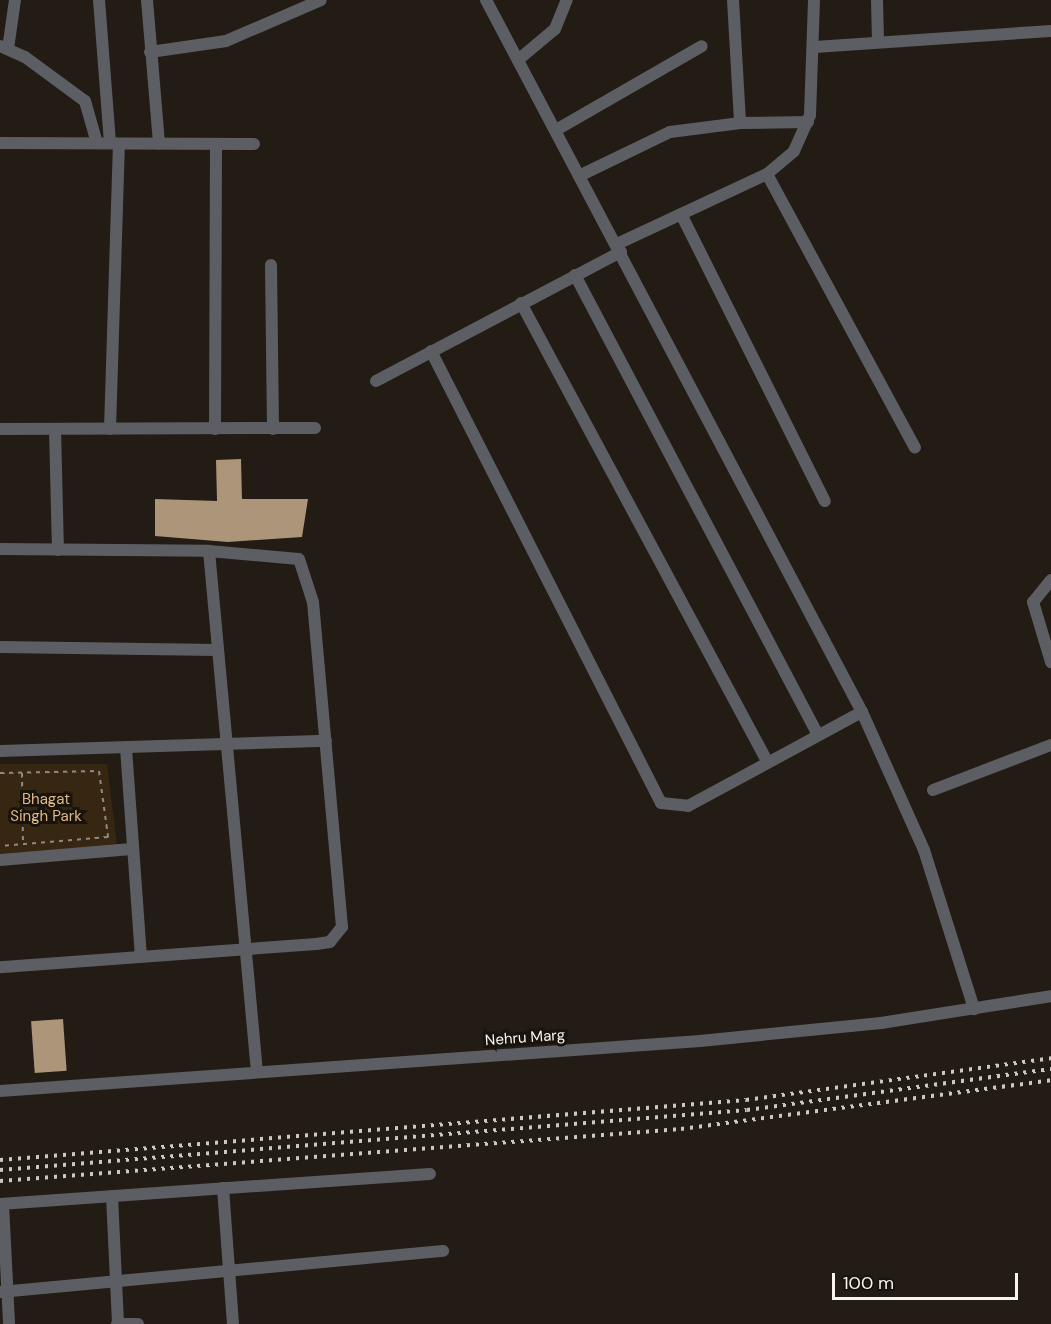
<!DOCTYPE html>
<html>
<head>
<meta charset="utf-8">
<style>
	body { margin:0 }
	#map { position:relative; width:1051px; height:1324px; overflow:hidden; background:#221c14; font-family:"DM Sans",sans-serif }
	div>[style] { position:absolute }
	.green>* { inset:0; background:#372611 }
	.building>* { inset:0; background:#ad9579; transform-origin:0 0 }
	.path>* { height:2px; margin-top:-1px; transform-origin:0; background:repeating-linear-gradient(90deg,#8f8a83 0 4.5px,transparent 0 9px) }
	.minor>* { height:12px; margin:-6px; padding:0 6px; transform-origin:6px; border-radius:6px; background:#5c5e63 }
	.rail>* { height:4px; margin-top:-2px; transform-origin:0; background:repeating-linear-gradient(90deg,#ccc8c2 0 3px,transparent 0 9px) }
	span { translate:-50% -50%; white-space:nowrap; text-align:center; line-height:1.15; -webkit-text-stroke:6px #18130c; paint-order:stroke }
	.park-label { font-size:15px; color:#e1b989 }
	.street-label { font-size:15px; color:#f7f3ee }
	.scale { position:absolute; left:832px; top:1273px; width:186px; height:27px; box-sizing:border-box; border:3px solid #f7f3ee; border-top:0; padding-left:8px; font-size:18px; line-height:21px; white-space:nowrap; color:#f7f3ee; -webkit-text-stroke:4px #18130c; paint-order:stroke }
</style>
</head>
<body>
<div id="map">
	<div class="green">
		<div style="clip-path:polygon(0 764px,107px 764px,117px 845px,0 854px)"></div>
	</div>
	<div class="building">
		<div style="clip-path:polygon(241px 459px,242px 499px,308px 499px,302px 537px,228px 542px,155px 536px,155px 499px,217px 501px,216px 460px)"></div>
		<div style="left:63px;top:1019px;width:52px;height:32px;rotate:86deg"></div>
	</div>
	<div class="path">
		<div style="left:0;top:773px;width:99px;rotate:-1.2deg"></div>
		<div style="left:99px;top:771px;width:67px;rotate:82.2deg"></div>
		<div style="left:108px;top:837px;width:108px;rotate:175.2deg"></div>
		<div style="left:22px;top:773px;width:71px;rotate:89.2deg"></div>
	</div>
	<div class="minor">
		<div style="left:99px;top:0;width:143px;rotate:85.6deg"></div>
		<div style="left:147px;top:0;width:144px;rotate:85.2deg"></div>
		<div style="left:486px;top:0;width:805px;rotate:62.16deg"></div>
		<div style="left:862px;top:712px;width:151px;rotate:65.8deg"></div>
		<div style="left:924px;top:850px;width:167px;rotate:72.5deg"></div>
		<div style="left:733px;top:0;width:123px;rotate:86.7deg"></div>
		<div style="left:877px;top:0;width:42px;rotate:88.6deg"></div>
		<div style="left:0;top:46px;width:27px;rotate:24deg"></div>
		<div style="left:25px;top:57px;width:74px;rotate:36.3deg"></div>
		<div style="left:85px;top:101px;width:44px;rotate:74.1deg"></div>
		<div style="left:815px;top:47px;width:237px;rotate:-3.9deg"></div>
		<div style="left:8px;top:49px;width:49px;rotate:-81.9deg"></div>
		<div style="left:150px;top:52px;width:77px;rotate:-8.2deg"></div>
		<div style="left:226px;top:41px;width:103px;rotate:-23.3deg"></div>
		<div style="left:518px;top:60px;width:48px;rotate:-40deg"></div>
		<div style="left:555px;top:29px;width:31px;rotate:-68deg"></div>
		<div style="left:556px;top:130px;width:168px;rotate:-29.9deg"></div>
		<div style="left:0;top:143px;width:254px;rotate:0.2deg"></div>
		<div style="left:767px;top:174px;width:311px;rotate:61.6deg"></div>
		<div style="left:581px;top:175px;width:99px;rotate:-25.8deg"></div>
		<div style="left:670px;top:132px;width:71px;rotate:-7.3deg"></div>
		<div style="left:740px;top:123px;width:68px;rotate:-0.8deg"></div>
		<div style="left:681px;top:214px;width:321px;rotate:63.4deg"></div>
		<div style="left:617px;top:244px;width:166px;rotate:-25deg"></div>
		<div style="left:767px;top:174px;width:35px;rotate:-40deg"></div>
		<div style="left:794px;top:151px;width:39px;rotate:-66deg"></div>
		<div style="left:810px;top:115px;width:115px;rotate:-88deg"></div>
		<div style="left:271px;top:265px;width:164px;rotate:89.3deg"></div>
		<div style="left:575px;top:275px;width:518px;rotate:62.15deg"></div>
		<div style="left:521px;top:303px;width:520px;rotate:61.76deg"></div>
		<div style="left:431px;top:351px;width:507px;rotate:63.03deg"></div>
		<div style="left:661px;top:803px;width:27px;rotate:6deg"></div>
		<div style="left:688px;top:806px;width:198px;rotate:-28.4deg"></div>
		<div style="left:376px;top:381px;width:277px;rotate:-27.8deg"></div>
		<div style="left:0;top:429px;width:315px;rotate:-0.2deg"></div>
		<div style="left:55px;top:429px;width:121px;rotate:88.6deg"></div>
		<div style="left:110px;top:429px;width:285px;rotate:-88.2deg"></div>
		<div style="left:215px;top:429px;width:285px;rotate:-89.8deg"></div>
		<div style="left:0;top:549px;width:209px;rotate:0.5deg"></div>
		<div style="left:209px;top:551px;width:90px;rotate:5.1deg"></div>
		<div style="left:299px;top:559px;width:45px;rotate:72deg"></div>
		<div style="left:313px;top:602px;width:326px;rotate:84.9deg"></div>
		<div style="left:342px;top:927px;width:19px;rotate:129deg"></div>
		<div style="left:330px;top:942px;width:14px;rotate:172deg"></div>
		<div style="left:316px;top:944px;width:317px;rotate:175.8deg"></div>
		<div style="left:209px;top:551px;width:523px;rotate:84.74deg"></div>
		<div style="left:1051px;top:580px;width:28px;rotate:129deg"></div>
		<div style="left:1033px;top:602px;width:63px;rotate:73.3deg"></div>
		<div style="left:0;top:647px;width:218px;rotate:0.8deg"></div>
		<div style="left:126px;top:748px;width:208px;rotate:85.9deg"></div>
		<div style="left:0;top:751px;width:326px;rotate:-1.8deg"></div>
		<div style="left:933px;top:790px;width:126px;rotate:-20.9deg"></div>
		<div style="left:0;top:860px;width:132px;rotate:-4.8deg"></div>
		<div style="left:0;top:1091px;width:702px;rotate:-4.09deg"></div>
		<div style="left:700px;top:1041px;width:182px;rotate:-5.7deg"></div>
		<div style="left:881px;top:1023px;width:172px;rotate:-9deg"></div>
		<div style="left:223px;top:1188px;width:136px;rotate:85.8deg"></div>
		<div style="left:112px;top:1196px;width:128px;rotate:87.3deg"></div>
		<div style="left:0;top:1204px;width:431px;rotate:-4deg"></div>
		<div style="left:3px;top:1204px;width:120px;rotate:87.1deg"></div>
		<div style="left:0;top:1292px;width:445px;rotate:-5.3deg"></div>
		<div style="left:117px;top:1324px;width:21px"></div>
	</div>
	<div class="rail">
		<div style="left:0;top:1160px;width:748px;rotate:-4.6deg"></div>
		<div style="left:746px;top:1100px;width:308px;rotate:-7.8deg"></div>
		<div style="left:0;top:1170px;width:749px;rotate:-4.59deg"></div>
		<div style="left:747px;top:1110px;width:307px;rotate:-7.7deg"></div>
		<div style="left:0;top:1181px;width:683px;rotate:-4.37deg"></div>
		<div style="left:681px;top:1129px;width:373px;rotate:-7.5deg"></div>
	</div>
	<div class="park-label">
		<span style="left:46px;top:808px">Bhagat<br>Singh Park</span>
	</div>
	<div class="street-label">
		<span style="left:525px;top:1038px;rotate:-4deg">Nehru Marg</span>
	</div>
	<div class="scale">100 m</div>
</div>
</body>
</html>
